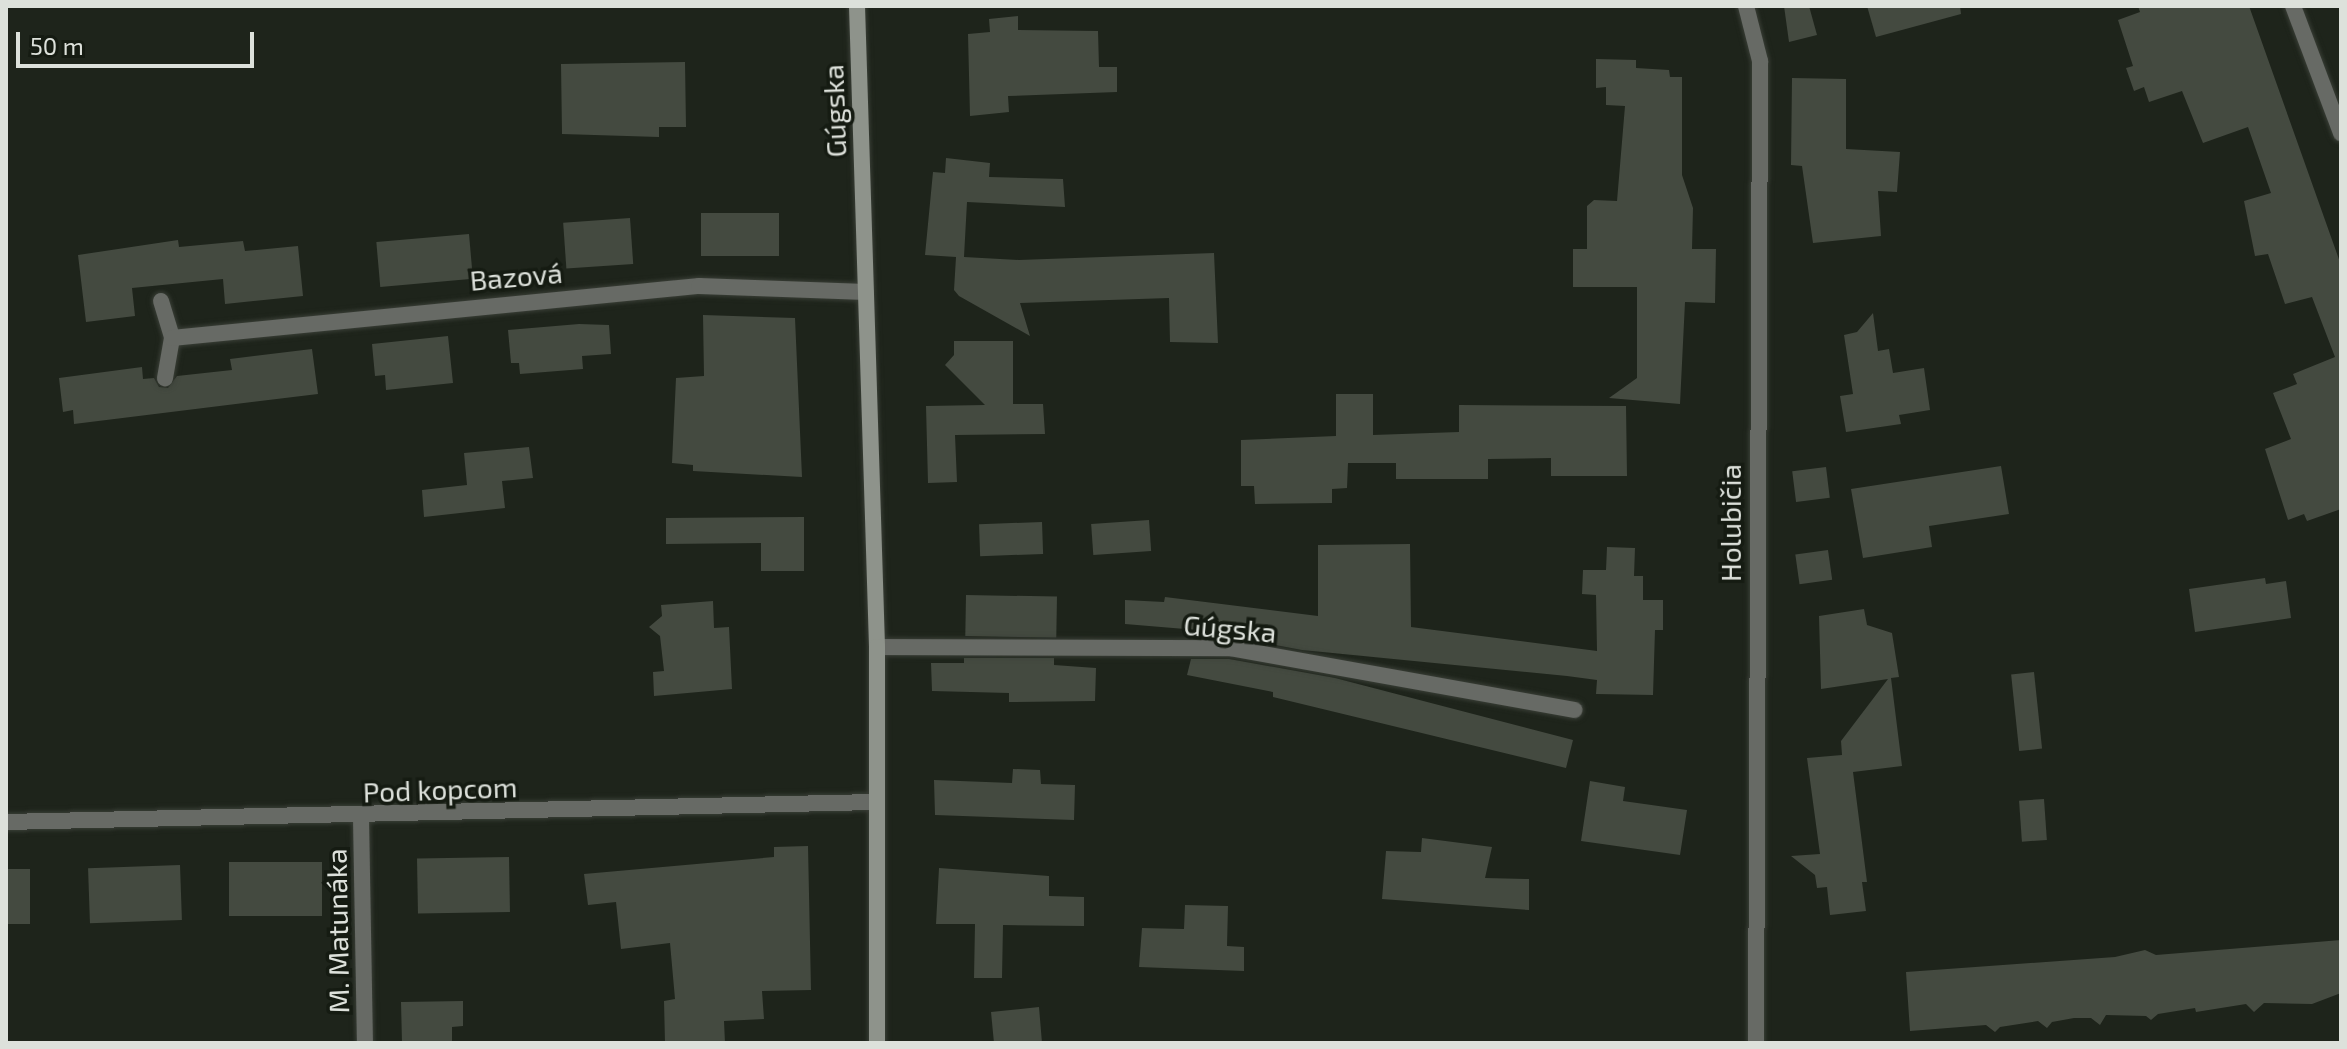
<!DOCTYPE html>
<html>
<head>
<meta charset="utf-8">
<style>
	body { margin:0 }
	#map { position:relative; width:2347px; height:1049px; overflow:hidden; background:#1e241b; font-family:"Exo 2",sans-serif }
	div>[style] { position:absolute }
	.building>* { inset:0; background:#444a40; transform-origin:0 0 }
	.roads { filter:drop-shadow(0 0 2px #393e36) drop-shadow(0 0 2px #393e36) }
	.street>* { height:16px; margin:-8px; padding:0 8px; transform-origin:8px; border-radius:8px; background:#676a65 }
	.secondary>* { height:16px; margin:-8px; padding:0 8px; transform-origin:8px; border-radius:8px; background:#8e938b }
	span { translate:-50% -50%; white-space:nowrap; text-align:center; line-height:1.15; -webkit-text-stroke:7px #151b12; paint-order:stroke }
	.street-label { font-size:28px; color:#dde1db }
	.frame { position:absolute; inset:0; border:8px solid #dde1db; pointer-events:none }
	.scale { position:absolute; left:16px; top:32px; width:238px; height:36px; box-sizing:border-box; border:4px solid #dde1db; border-top:0; padding-left:10px; font-size:24px; line-height:28px; white-space:nowrap; color:#dde1db; -webkit-text-stroke:6px #151b12; paint-order:stroke }
</style>
</head>
<body>
<div id="map">
	<div class="building">
		<div style="clip-path:polygon(1784px 6px,1809px 6px,1817px 35px,1789px 42px)"></div>
		<div style="clip-path:polygon(1867px 6px,1960px 6px,1961px 14px,1876px 37px)"></div>
		<div style="clip-path:polygon(2138px 6px,2249px 6px,2341px 265px,2341px 509px,2307px 521px,2304px 514px,2288px 520px,2265px 449px,2291px 439px,2273px 393px,2297px 384px,2293px 374px,2335px 357px,2312px 297px,2285px 304px,2268px 254px,2255px 256px,2244px 201px,2271px 193px,2248px 127px,2203px 143px,2182px 91px,2149px 102px,2144px 87px,2134px 91px,2126px 68px,2133px 66px,2118px 20px,2140px 12px)"></div>
		<div style="clip-path:polygon(1018px 16px,1018px 30px,1098px 31px,1099px 67px,1117px 67px,1117px 92px,1008px 96px,1009px 112px,970px 116px,968px 34px,990px 32px,989px 19px)"></div>
		<div style="clip-path:polygon(1596px 59px,1636px 60px,1636px 68px,1669px 70px,1670px 77px,1682px 77px,1682px 175px,1693px 208px,1692px 249px,1716px 249px,1715px 303px,1685px 302px,1680px 404px,1609px 398px,1637px 378px,1637px 287px,1573px 287px,1573px 249px,1587px 249px,1587px 206px,1594px 200px,1617px 201px,1625px 106px,1606px 105px,1606px 87px,1596px 88px)"></div>
		<div style="clip-path:polygon(685px 62px,686px 127px,659px 127px,659px 137px,562px 134px,561px 64px)"></div>
		<div style="clip-path:polygon(1792px 78px,1846px 79px,1846px 149px,1900px 152px,1897px 192px,1878px 191px,1881px 236px,1813px 243px,1802px 166px,1791px 165px)"></div>
		<div style="clip-path:polygon(946px 158px,990px 163px,989px 177px,1063px 179px,1065px 207px,967px 202px,964px 257px,1019px 260px,1214px 253px,1218px 343px,1170px 342px,1169px 298px,1020px 303px,1030px 336px,959px 296px,954px 290px,956px 257px,925px 255px,933px 172px,945px 173px)"></div>
		<div style="left:779px;top:213px;width:43px;height:78px;rotate:90deg"></div>
		<div style="left:630px;top:218px;width:46px;height:67px;rotate:86deg"></div>
		<div style="left:469px;top:234px;width:45px;height:93px;rotate:85deg"></div>
		<div style="clip-path:polygon(178px 240px,179px 247px,243px 241px,245px 251px,298px 246px,303px 296px,225px 304px,223px 279px,132px 288px,135px 316px,86px 322px,78px 255px)"></div>
		<div style="clip-path:polygon(1873px 313px,1878px 351px,1889px 349px,1893px 373px,1924px 368px,1930px 410px,1899px 415px,1901px 424px,1846px 432px,1840px 396px,1853px 394px,1844px 335px,1857px 332px)"></div>
		<div style="clip-path:polygon(703px 315px,795px 318px,802px 477px,693px 471px,693px 465px,672px 463px,676px 378px,704px 376px)"></div>
		<div style="clip-path:polygon(579px 324px,609px 325px,611px 354px,582px 356px,583px 369px,520px 374px,519px 363px,511px 363px,508px 330px)"></div>
		<div style="clip-path:polygon(448px 336px,453px 383px,386px 390px,385px 375px,375px 376px,372px 344px)"></div>
		<div style="clip-path:polygon(954px 341px,1013px 341px,1013px 404px,1043px 404px,1045px 434px,955px 435px,957px 482px,928px 483px,926px 406px,985px 405px,945px 365px,954px 355px)"></div>
		<div style="clip-path:polygon(312px 349px,318px 394px,74px 424px,73px 410px,63px 412px,59px 378px,142px 367px,143px 379px,154px 378px,159px 387px,168px 388px,177px 376px,232px 370px,230px 359px)"></div>
		<div style="clip-path:polygon(1336px 394px,1373px 394px,1373px 435px,1459px 432px,1459px 405px,1626px 406px,1627px 476px,1551px 476px,1551px 458px,1488px 459px,1488px 479px,1396px 479px,1396px 463px,1348px 463px,1347px 488px,1332px 489px,1332px 503px,1255px 504px,1254px 486px,1241px 486px,1241px 440px,1336px 436px)"></div>
		<div style="clip-path:polygon(529px 447px,533px 478px,502px 481px,505px 508px,424px 517px,422px 490px,467px 485px,464px 453px)"></div>
		<div style="clip-path:polygon(2001px 466px,2009px 514px,1929px 526px,1932px 547px,1863px 558px,1851px 489px)"></div>
		<div style="left:1826px;top:467px;width:31px;height:34px;rotate:83deg"></div>
		<div style="clip-path:polygon(804px 517px,804px 571px,761px 571px,761px 543px,666px 544px,666px 518px)"></div>
		<div style="left:1149px;top:520px;width:31px;height:58px;rotate:86deg"></div>
		<div style="left:1042px;top:522px;width:32px;height:63px;rotate:88deg"></div>
		<div style="clip-path:polygon(1410px 544px,1411px 627px,1597px 651px,1596px 595px,1582px 594px,1583px 570px,1606px 570px,1607px 547px,1635px 548px,1634px 576px,1643px 576px,1643px 600px,1663px 600px,1663px 630px,1655px 630px,1653px 695px,1596px 694px,1597px 680px,1567px 676px,1302px 650px,1232px 637px,1195px 637px,1197px 630px,1125px 624px,1125px 600px,1164px 602px,1165px 597px,1318px 616px,1318px 545px)"></div>
		<div style="left:1828px;top:550px;width:30px;height:33px;rotate:82deg"></div>
		<div style="clip-path:polygon(2265px 578px,2266px 584px,2286px 581px,2291px 618px,2195px 632px,2189px 589px)"></div>
		<div style="left:966px;top:595px;width:91px;height:41px;rotate:1deg"></div>
		<div style="clip-path:polygon(713px 601px,714px 628px,729px 627px,732px 689px,654px 696px,653px 672px,664px 671px,660px 636px,649px 627px,662px 616px,661px 605px)"></div>
		<div style="clip-path:polygon(1864px 609px,1867px 625px,1892px 633px,1899px 677px,1891px 678px,1902px 766px,1853px 772px,1867px 882px,1862px 882px,1866px 911px,1830px 915px,1827px 887px,1817px 888px,1815px 875px,1791px 856px,1820px 854px,1807px 758px,1842px 755px,1841px 741px,1888px 679px,1821px 689px,1819px 616px)"></div>
		<div style="clip-path:polygon(964px 658px,1054px 658px,1054px 665px,1096px 668px,1095px 701px,1009px 702px,1009px 693px,932px 691px,931px 663px,964px 663px)"></div>
		<div style="clip-path:polygon(1191px 659px,1229px 659px,1335px 678px,1573px 740px,1566px 768px,1273px 697px,1273px 692px,1187px 675px)"></div>
		<div style="left:2034px;top:672px;width:77px;height:23px;rotate:84deg"></div>
		<div style="clip-path:polygon(1013px 769px,1040px 770px,1041px 784px,1075px 785px,1074px 820px,935px 815px,934px 780px,1012px 783px)"></div>
		<div style="clip-path:polygon(1590px 781px,1625px 787px,1623px 801px,1687px 810px,1680px 855px,1581px 841px)"></div>
		<div style="left:2044px;top:799px;width:41px;height:25px;rotate:86deg"></div>
		<div style="clip-path:polygon(1422px 838px,1492px 847px,1485px 878px,1529px 879px,1529px 910px,1382px 899px,1386px 851px,1421px 852px)"></div>
		<div style="clip-path:polygon(808px 846px,811px 990px,762px 991px,764px 1019px,724px 1021px,725px 1043px,665px 1043px,664px 1001px,675px 999px,670px 943px,621px 949px,616px 902px,588px 905px,584px 874px,774px 857px,774px 847px)"></div>
		<div style="left:509px;top:857px;width:55px;height:92px;rotate:89deg"></div>
		<div style="left:322px;top:862px;width:54px;height:93px;rotate:90deg"></div>
		<div style="left:180px;top:865px;width:55px;height:92px;rotate:88deg"></div>
		<div style="clip-path:polygon(939px 868px,1049px 876px,1049px 896px,1084px 897px,1084px 926px,1003px 925px,1002px 978px,974px 978px,975px 924px,936px 924px)"></div>
		<div style="left:6px;top:869px;width:24px;height:55px"></div>
		<div style="clip-path:polygon(1185px 905px,1228px 906px,1227px 946px,1244px 947px,1244px 971px,1139px 967px,1142px 928px,1184px 929px)"></div>
		<div style="clip-path:polygon(2341px 940px,2341px 993px,2312px 1004px,2264px 1003px,2254px 1012px,2246px 1004px,2196px 1012px,2195px 1008px,2158px 1014px,2151px 1020px,2146px 1016px,2106px 1015px,2100px 1025px,2091px 1018px,2074px 1018px,2052px 1022px,2047px 1028px,2038px 1021px,2000px 1027px,1995px 1032px,1986px 1025px,1910px 1031px,1906px 972px,2115px 957px,2145px 950px,2156px 955px)"></div>
		<div style="clip-path:polygon(463px 1001px,463px 1026px,452px 1027px,452px 1043px,402px 1043px,401px 1002px)"></div>
		<div style="clip-path:polygon(1039px 1007px,1042px 1043px,994px 1043px,991px 1012px)"></div>
	</div>
	<div class="roads">
		<div class="street">
			<div style="left:1746px;top:6px;width:57px;rotate:75.7deg"></div>
			<div style="left:1760px;top:61px;width:982px;rotate:90.23deg"></div>
			<div style="left:2293px;top:6px;width:136px;rotate:69.3deg"></div>
			<div style="left:161px;top:301px;width:39px;rotate:73deg"></div>
			<div style="left:172px;top:338px;width:41px;rotate:99.9deg"></div>
			<div style="left:172px;top:338px;width:530px;rotate:-5.64deg"></div>
			<div style="left:699px;top:286px;width:167px;rotate:2.1deg"></div>
			<div style="left:877px;top:647px;width:353px;rotate:0.2deg"></div>
			<div style="left:1230px;top:648px;width:350px;rotate:10.2deg"></div>
			<div style="left:361px;top:817px;width:226px;rotate:89deg"></div>
			<div style="left:6px;top:822px;width:870px;rotate:-1.32deg"></div>
		</div>
		<div class="secondary">
			<div style="left:857px;top:6px;width:641px;rotate:88.21deg"></div>
			<div style="left:877px;top:647px;width:396px;rotate:90deg"></div>
		</div>
	</div>
	<div class="street-label">
		<span style="left:834px;top:111px;rotate:-92deg">Gúgska</span>
		<span style="left:516px;top:276px;rotate:-5deg">Bazová</span>
		<span style="left:1730px;top:523px;rotate:-90deg">Holubičia</span>
		<span style="left:1230px;top:628px;rotate:5deg">Gúgska</span>
		<span style="left:440px;top:789px;rotate:-2deg">Pod kopcom</span>
		<span style="left:337px;top:931px;rotate:-91deg">M. Matunáka</span>
	</div>
	<div class="frame"></div>
	<div class="scale">50 m</div>
</div>
</body>
</html>
